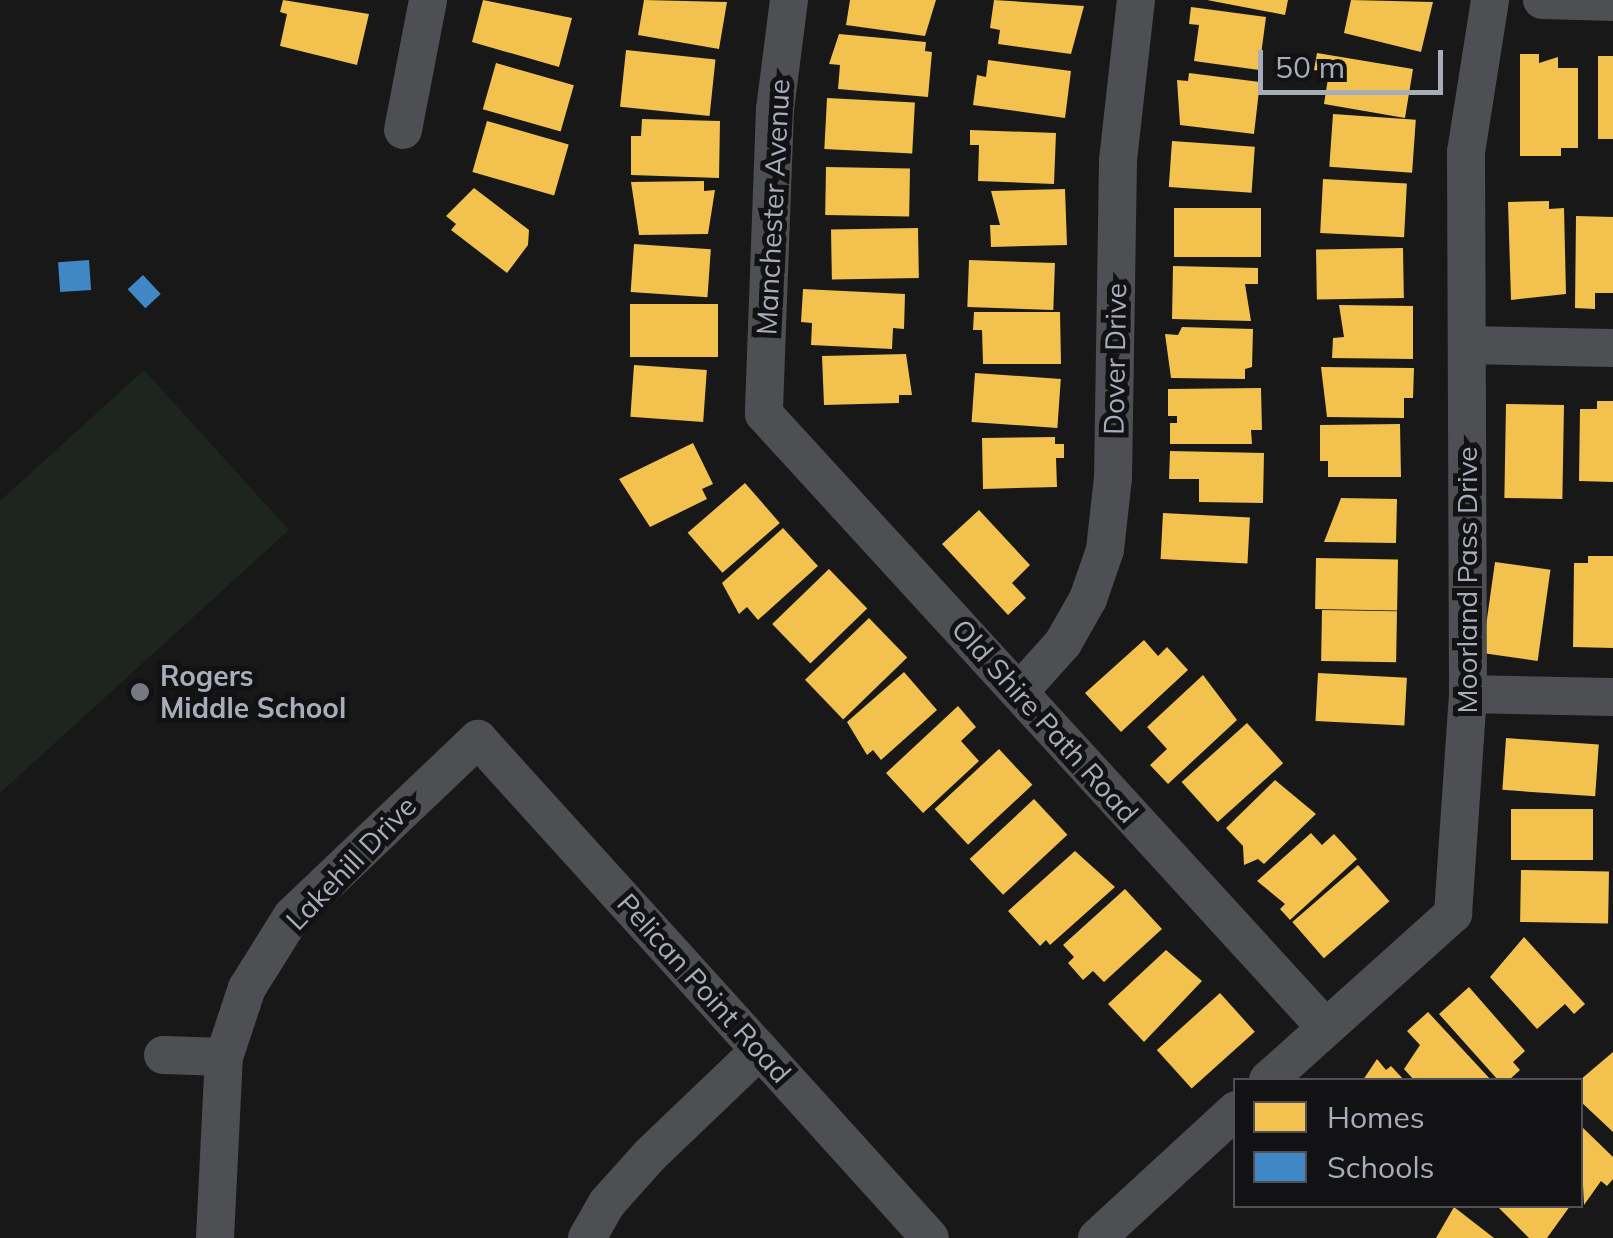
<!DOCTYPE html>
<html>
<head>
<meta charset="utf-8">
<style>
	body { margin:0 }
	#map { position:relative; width:1613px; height:1238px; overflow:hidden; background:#181818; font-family:Mulish,sans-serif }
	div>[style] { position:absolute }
	.green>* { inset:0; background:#1d251e }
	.homes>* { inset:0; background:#f2c14e; transform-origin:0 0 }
	.schools>* { inset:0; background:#3f88c5; transform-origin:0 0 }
	.minor>* { height:38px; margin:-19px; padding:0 19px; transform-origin:19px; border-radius:19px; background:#4d4f52 }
	.dots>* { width:28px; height:28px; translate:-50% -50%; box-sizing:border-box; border:5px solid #121214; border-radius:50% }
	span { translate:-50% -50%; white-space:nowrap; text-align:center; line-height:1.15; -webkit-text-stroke:10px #121214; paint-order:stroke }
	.street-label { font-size:28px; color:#a8adba }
	.poi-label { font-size:28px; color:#a8adba; font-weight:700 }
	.left { translate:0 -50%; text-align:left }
	.legend { position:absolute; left:1233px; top:1078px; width:350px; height:130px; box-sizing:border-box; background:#121214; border:2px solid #4e5056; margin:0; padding:12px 18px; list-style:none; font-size:30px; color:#a8adba }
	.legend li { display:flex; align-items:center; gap:20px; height:50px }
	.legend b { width:50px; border:2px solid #4e5056 }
	.scale { position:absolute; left:1258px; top:50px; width:185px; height:45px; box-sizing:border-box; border:5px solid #a8adba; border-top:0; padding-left:12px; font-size:30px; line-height:35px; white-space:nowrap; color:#a8adba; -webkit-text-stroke:8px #121214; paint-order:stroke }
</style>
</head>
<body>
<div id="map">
	<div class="green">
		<div style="clip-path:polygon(144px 370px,289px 530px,0 793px,0 501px)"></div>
	</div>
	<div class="homes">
		<div style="clip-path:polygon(283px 0,369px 14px,357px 65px,280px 46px,287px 14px,280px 12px)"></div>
		<div style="clip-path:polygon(483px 0,572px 18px,559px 67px,472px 42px)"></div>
		<div style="clip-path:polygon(644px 0,727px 2px,719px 49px,638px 35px)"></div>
		<div style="clip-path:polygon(850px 0,936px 0,925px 36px,846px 25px)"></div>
		<div style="clip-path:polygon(994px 0,1084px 6px,1071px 54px,998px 44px,1000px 30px,990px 28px)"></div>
		<div style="clip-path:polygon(1207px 0,1288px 0,1285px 15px)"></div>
		<div style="clip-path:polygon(1351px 0,1433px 2px,1421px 52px,1344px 33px)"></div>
		<div style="clip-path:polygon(1191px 7px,1266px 17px,1259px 70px,1194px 61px,1199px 25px,1189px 24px)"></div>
		<div style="clip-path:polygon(839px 34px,926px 42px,925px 51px,932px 52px,928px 97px,838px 89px,840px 65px,829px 64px)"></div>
		<div style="left:626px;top:50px;width:90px;height:57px;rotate:6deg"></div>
		<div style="clip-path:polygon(1317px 53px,1413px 69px,1405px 118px,1324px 104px,1329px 72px,1314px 70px)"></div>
		<div style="clip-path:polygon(1520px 54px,1539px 54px,1539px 63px,1558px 57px,1558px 68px,1578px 68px,1578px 148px,1561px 148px,1561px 156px,1520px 156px)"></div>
		<div style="left:1598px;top:56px;width:15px;height:83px"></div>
		<div style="clip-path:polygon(988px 60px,1071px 71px,1065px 118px,973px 105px,977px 75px,986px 77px)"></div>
		<div style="left:496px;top:63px;width:81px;height:48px;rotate:16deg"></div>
		<div style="clip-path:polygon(1189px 73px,1260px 82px,1254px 134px,1180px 125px,1177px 80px,1188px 81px)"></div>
		<div style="left:827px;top:98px;width:88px;height:51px;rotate:3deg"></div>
		<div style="left:1333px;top:114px;width:83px;height:53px;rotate:4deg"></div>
		<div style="clip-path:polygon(642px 119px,720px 121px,719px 178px,631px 175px,631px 136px,641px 136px)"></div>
		<div style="left:487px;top:121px;width:85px;height:53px;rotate:16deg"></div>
		<div style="clip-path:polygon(970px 130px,1056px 133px,1054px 184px,978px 181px,979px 145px,970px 145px)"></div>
		<div style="left:1172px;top:141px;width:83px;height:46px;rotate:4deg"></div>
		<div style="left:826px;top:167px;width:84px;height:48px;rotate:1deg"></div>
		<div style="left:1323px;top:179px;width:84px;height:54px;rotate:3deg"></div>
		<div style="clip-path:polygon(704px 181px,704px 191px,715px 190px,708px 234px,639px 235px,631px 182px)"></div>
		<div style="clip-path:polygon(474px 188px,529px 230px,528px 245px,507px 273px,451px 230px,456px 224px,446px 216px)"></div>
		<div style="clip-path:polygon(1065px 189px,1067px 245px,991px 247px,990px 225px,1000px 225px,991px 191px)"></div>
		<div style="clip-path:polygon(1549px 201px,1549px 209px,1564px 208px,1566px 294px,1511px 300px,1508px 202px)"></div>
		<div style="left:1174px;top:208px;width:87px;height:49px"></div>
		<div style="clip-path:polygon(1576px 216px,1613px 217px,1613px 293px,1595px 293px,1595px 309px,1575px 308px)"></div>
		<div style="left:918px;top:228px;width:50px;height:87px;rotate:89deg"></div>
		<div style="left:634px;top:244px;width:77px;height:48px;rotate:4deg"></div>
		<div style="left:1403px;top:248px;width:50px;height:87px;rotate:89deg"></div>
		<div style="left:969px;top:260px;width:86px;height:47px;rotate:2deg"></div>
		<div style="clip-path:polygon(1173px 266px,1258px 268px,1258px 284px,1245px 284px,1251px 321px,1172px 319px)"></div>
		<div style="clip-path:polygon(803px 289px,905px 294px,904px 329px,893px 328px,892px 349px,811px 345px,812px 323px,801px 322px)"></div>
		<div style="left:718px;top:304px;width:53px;height:88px;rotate:90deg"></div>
		<div style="clip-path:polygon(1339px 305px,1413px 306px,1413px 359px,1332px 358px,1333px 338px,1344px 337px)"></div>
		<div style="clip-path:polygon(974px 312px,1060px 312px,1061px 364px,983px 364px,982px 330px,973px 330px)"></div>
		<div style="clip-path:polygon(1182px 327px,1253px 329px,1252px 367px,1245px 369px,1245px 379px,1171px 378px,1165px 334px,1178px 335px)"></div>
		<div style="clip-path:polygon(906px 354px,912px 395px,899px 395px,899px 403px,824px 405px,822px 356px)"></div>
		<div style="left:634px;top:365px;width:73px;height:52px;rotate:4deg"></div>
		<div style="clip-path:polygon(1321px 367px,1414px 368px,1413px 398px,1404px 398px,1404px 418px,1327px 417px)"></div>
		<div style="left:975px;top:373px;width:86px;height:49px;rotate:4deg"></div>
		<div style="clip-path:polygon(1261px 388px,1262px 430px,1251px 430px,1252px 444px,1170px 444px,1170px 423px,1177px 423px,1177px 416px,1168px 416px,1168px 389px)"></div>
		<div style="clip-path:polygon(1597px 401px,1613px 401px,1613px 482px,1579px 481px,1580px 409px,1597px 409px)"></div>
		<div style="left:1506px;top:404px;width:58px;height:94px;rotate:1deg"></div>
		<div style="clip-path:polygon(1400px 424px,1401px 477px,1328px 477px,1328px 461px,1320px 461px,1320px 425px)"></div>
		<div style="clip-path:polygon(1055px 437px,1055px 444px,1064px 444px,1064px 458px,1056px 458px,1057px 487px,983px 489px,982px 438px)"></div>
		<div style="clip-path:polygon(693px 443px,713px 484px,702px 489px,707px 499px,650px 527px,619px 479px)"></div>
		<div style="clip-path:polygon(1170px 451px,1264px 453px,1263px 503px,1199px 502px,1199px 479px,1169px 479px)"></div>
		<div style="left:745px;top:483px;width:53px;height:76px;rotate:49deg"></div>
		<div style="clip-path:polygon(1341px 498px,1397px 499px,1396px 543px,1324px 542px)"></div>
		<div style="clip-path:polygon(979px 510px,1030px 565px,1012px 583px,1026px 598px,1008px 615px,942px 544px)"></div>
		<div style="left:1163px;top:513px;width:87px;height:46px;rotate:3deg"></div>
		<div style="clip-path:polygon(783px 528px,818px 566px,758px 620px,747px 607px,739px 614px,722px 583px)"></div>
		<div style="clip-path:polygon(1588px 556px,1613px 556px,1613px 648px,1573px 647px,1574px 563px,1588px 563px)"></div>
		<div style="left:1316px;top:558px;width:82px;height:51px;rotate:1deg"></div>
		<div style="left:1495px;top:562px;width:56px;height:92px;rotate:8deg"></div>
		<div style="left:829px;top:569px;width:55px;height:79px;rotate:46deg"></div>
		<div style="left:1322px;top:610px;width:75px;height:51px;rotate:1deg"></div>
		<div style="left:869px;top:618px;width:55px;height:89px;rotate:46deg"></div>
		<div style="clip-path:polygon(1144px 640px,1158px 656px,1167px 647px,1188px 670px,1121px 732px,1085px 693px)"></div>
		<div style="clip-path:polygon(904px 672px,937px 710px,881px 760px,873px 750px,867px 755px,847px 722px)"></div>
		<div style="left:1318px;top:673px;width:89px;height:48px;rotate:3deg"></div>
		<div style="clip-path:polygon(1203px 675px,1237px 720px,1168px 784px,1150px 765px,1167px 749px,1147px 727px)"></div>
		<div style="clip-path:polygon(958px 706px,976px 727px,961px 741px,979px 761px,923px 813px,886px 773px)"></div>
		<div style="left:1247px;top:723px;width:54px;height:88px;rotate:48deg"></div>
		<div style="left:1506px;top:738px;width:93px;height:52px;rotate:4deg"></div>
		<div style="left:999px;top:749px;width:49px;height:88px;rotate:47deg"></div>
		<div style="clip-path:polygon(1275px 780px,1316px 814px,1264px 864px,1258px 859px,1244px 865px,1243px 846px,1226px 828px)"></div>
		<div style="left:1034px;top:799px;width:49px;height:88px;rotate:47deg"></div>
		<div style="left:1511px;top:809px;width:82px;height:51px"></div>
		<div style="clip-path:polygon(1311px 833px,1322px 845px,1334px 834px,1357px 859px,1290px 920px,1280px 909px,1285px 904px,1257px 881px)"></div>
		<div style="clip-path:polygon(1075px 851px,1115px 887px,1050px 945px,1046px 940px,1040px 946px,1008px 911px)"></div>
		<div style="left:1358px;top:865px;width:48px;height:87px;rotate:49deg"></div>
		<div style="left:1521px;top:870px;width:88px;height:52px;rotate:1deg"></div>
		<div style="clip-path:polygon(1125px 889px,1162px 929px,1104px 982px,1093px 971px,1083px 980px,1068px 963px,1074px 957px,1063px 945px)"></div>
		<div style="clip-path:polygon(1524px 937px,1585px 1004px,1574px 1014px,1565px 1004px,1537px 1029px,1490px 977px)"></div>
		<div style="clip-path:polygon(1166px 950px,1202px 981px,1144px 1042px,1108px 1004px)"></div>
		<div style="clip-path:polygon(1469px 987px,1525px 1051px,1513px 1062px,1520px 1070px,1509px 1080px,1498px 1080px,1439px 1014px)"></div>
		<div style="left:1220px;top:993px;width:52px;height:85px;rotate:48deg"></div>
		<div style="clip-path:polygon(1428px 1012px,1491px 1080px,1414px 1080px,1404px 1069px,1420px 1045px,1407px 1031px)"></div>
		<div style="clip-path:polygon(1613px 1052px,1613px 1132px,1580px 1101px,1580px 1080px)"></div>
		<div style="clip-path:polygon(1377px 1059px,1386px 1070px,1391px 1066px,1404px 1080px,1363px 1080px)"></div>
		<div style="clip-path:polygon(1580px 1125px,1613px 1157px,1613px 1179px,1607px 1186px,1601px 1181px,1584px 1205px)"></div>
		<div style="clip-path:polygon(1497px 1206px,1570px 1206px,1547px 1238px,1529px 1238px)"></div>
		<div style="clip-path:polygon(1454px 1207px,1494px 1238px,1436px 1238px)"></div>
	</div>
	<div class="schools">
		<div style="left:89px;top:260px;width:30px;height:31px;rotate:86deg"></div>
		<div style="left:143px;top:275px;width:26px;height:21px;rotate:47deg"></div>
	</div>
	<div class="minor">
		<div style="left:789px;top:0;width:110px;rotate:97.3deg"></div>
		<div style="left:775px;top:109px;width:305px;rotate:92.1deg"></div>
		<div style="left:764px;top:414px;width:832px;rotate:47.53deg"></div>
		<div style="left:1542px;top:0;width:71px;rotate:1.6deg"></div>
		<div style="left:403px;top:130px;width:132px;rotate:-79.1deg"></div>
		<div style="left:1467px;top:345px;width:146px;rotate:1.2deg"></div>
		<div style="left:1019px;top:692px;width:66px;rotate:-48.1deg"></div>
		<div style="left:1063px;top:643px;width:51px;rotate:-60.4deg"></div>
		<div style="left:1088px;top:599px;width:52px;rotate:-70.9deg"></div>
		<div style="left:1105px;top:550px;width:72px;rotate:-83.7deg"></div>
		<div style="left:1113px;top:478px;width:318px;rotate:-89.1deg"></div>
		<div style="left:1118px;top:160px;width:161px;rotate:-83.6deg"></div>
		<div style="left:1468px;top:694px;width:145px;rotate:1.2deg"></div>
		<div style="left:163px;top:1055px;width:61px;rotate:1.9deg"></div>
		<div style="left:1268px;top:1080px;width:249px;rotate:-41.9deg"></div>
		<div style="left:1453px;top:914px;width:221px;rotate:-86.1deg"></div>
		<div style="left:1468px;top:694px;width:542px;rotate:-90.21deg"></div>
		<div style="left:1466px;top:152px;width:154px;rotate:-81deg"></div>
		<div style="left:215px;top:1238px;width:181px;rotate:-87.2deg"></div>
		<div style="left:224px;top:1057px;width:73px;rotate:-71.6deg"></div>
		<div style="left:247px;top:988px;width:85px;rotate:-58deg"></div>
		<div style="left:292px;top:916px;width:257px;rotate:-43.6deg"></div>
		<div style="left:478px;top:739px;width:673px;rotate:47.83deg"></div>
		<div style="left:587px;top:1238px;width:40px;rotate:-60.3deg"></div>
		<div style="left:607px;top:1203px;width:64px;rotate:-48.1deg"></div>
		<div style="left:650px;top:1155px;width:152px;rotate:-43.7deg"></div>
		<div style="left:1097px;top:1238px;width:189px;rotate:-42.6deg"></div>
	</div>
	<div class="dots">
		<div style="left:140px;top:692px;background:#767981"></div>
	</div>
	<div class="street-label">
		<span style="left:773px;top:207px;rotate:-87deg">Manchester Avenue</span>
		<span style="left:1115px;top:359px;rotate:-89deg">Dover Drive</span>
		<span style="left:1467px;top:580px;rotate:-90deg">Moorland Pass Drive</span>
		<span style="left:1045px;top:721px;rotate:48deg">Old Shire Path Road</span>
		<span style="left:351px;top:863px;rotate:-46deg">Lakehill Drive</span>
		<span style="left:704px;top:988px;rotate:48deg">Pelican Point Road</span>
	</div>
	<div class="poi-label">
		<span class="left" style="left:160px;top:692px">Rogers<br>Middle School</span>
	</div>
	<ul class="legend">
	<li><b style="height:28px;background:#f2c14e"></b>Homes</li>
	<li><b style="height:28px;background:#3f88c5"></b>Schools</li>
	</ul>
	<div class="scale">50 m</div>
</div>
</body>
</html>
